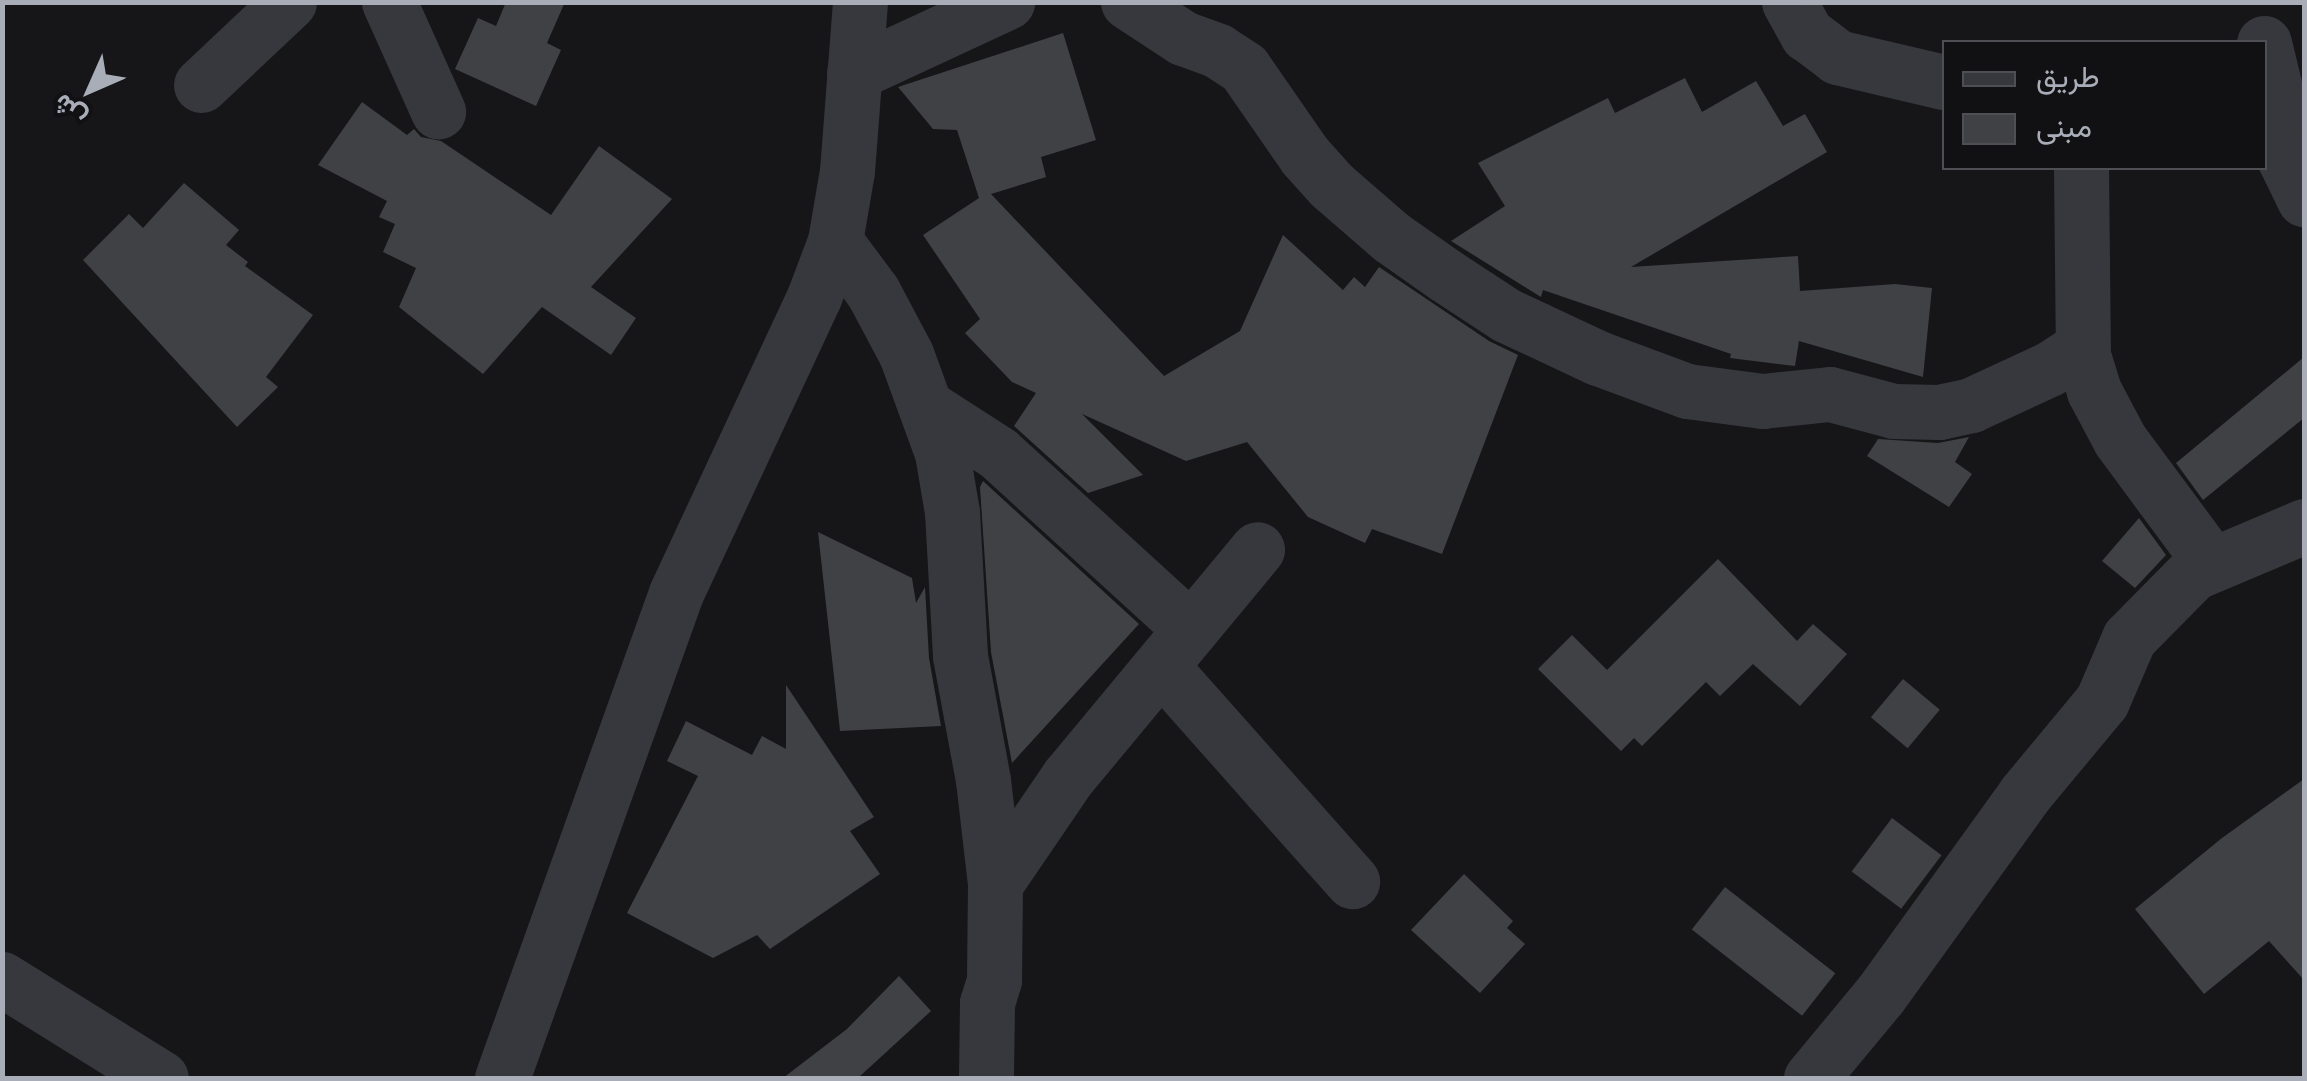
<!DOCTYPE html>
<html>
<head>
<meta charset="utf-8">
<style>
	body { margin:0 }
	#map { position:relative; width:2307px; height:1081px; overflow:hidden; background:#161618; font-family:Inter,Vazirmatn,sans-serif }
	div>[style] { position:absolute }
	.building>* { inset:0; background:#404145; transform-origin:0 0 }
	.minor>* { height:55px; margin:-27.5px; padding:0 27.5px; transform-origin:27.5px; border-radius:27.5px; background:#37383d }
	span { translate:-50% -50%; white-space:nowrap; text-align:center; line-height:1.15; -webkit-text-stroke:10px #111113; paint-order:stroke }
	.frame { position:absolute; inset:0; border:5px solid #a8adb8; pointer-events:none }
	.legend { position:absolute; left:1942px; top:40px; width:325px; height:130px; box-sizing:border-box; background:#111113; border:2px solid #4d4f55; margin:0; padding:12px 18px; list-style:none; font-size:30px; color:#a8adb8 }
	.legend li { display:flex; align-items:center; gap:20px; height:50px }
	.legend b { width:50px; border:2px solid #4d4f55 }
	.north { position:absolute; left:40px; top:40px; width:100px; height:100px; -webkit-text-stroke:8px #111113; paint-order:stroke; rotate:225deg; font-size:28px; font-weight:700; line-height:40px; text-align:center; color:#a8adb8 }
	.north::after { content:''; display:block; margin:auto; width:35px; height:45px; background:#a8adb8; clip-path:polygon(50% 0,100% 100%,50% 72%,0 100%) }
</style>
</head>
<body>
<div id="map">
	<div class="building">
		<div style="clip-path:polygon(506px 2px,565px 2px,547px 43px,561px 50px,536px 106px,455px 69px,478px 18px,496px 26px)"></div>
		<div style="clip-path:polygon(1063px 33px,1096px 140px,1041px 157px,1046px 177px,991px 194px,1164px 376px,1240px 331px,1283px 235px,1343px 290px,1354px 277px,1365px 287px,1379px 267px,1489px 341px,1518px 355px,1442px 554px,1372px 529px,1365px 543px,1308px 517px,1247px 442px,1186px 461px,1082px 414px,1143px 475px,1088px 493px,1014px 426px,1036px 393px,1012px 382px,965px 333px,980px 319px,923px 235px,979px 198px,957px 130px,933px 129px,898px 87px)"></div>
		<div style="clip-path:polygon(1685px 78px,1702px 112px,1756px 81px,1783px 126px,1805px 114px,1827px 152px,1631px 267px,1798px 256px,1800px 291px,1895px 284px,1932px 288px,1923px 377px,1799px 341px,1795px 366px,1730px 358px,1731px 354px,1543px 290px,1541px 297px,1451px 241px,1505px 206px,1478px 163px,1608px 98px,1615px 113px)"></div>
		<div style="clip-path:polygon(362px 102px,407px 135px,414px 129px,421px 137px,441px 141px,551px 215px,599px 146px,672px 199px,591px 287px,636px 318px,611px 355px,542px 307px,483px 374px,399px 307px,416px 268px,383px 252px,395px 224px,379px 217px,387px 201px,318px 165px)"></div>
		<div style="clip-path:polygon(184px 183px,239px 230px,226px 245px,248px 262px,245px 266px,313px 315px,266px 377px,278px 387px,237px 427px,83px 260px,129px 214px,143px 228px)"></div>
		<div style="clip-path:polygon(2304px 357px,2304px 418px,2203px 500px,2176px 463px)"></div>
		<div style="clip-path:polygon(1969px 437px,1955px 462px,1972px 474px,1949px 507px,1867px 456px,1878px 439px,1938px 443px)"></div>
		<div style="clip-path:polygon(983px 481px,1139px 624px,1012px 763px,991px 652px,980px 487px)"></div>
		<div style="clip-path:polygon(2139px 518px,2166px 555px,2135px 588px,2102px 561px)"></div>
		<div style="clip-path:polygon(818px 532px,912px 578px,916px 603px,925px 587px,929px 658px,941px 726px,840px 731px)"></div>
		<div style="clip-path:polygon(1718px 559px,1797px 641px,1813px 624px,1847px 654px,1800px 706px,1753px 664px,1720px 696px,1706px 682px,1642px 746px,1634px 738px,1621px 751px,1538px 669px,1572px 635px,1607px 670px)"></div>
		<div style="left:1903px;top:679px;width:48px;height:50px;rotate:40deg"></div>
		<div style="clip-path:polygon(786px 685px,874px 817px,850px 831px,880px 874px,770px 949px,757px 935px,713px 958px,627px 913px,698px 776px,667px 761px,686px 721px,752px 755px,762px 736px,786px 749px)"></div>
		<div style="clip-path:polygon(2304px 779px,2304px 980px,2269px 941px,2204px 994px,2135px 909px,2222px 838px)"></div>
		<div style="left:1892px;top:818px;width:62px;height:67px;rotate:37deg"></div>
		<div style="clip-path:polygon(1464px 874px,1513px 921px,1507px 928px,1525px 944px,1480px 993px,1411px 930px)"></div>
		<div style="left:1725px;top:887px;width:140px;height:54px;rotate:38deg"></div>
		<div style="clip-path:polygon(899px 976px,931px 1011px,858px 1078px,783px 1078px,847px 1029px)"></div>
	</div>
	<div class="minor">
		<div style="left:389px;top:2px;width:120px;rotate:65.8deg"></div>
		<div style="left:1128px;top:2px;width:66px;rotate:33.2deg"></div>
		<div style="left:1183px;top:38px;width:37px;rotate:20deg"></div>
		<div style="left:1218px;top:51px;width:31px;rotate:33deg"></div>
		<div style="left:1244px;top:68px;width:107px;rotate:55.3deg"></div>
		<div style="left:1305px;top:156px;width:39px;rotate:48deg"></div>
		<div style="left:1331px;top:185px;width:79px;rotate:40.9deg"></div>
		<div style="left:1391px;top:237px;width:66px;rotate:35.1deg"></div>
		<div style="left:1445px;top:275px;width:73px;rotate:33.3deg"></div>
		<div style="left:1506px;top:315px;width:102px;rotate:25.1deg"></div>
		<div style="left:1598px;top:358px;width:95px;rotate:20.3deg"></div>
		<div style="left:1687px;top:391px;width:76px;rotate:7.6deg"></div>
		<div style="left:1762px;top:401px;width:68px;rotate:-5.9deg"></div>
		<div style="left:1830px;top:394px;width:66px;rotate:14.9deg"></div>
		<div style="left:1894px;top:411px;width:45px;rotate:1.3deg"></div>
		<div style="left:1939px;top:412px;width:33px;rotate:-12deg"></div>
		<div style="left:1971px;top:405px;width:86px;rotate:-24.8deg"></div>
		<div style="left:2049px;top:369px;width:40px;rotate:-32.9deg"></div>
		<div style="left:1789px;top:2px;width:37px;rotate:61deg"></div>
		<div style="left:1807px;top:34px;width:38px;rotate:37deg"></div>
		<div style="left:1837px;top:57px;width:110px;rotate:13.2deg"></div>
		<div style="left:2264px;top:43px;width:64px;rotate:76.4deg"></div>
		<div style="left:2279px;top:105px;width:53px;rotate:84.6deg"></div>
		<div style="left:2284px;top:158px;width:46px;rotate:64deg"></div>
		<div style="left:854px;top:73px;width:169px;rotate:-24.9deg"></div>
		<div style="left:201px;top:85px;width:121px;rotate:-43.3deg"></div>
		<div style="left:2081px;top:168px;width:187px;rotate:89.4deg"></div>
		<div style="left:2083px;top:355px;width:38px;rotate:73deg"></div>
		<div style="left:2094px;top:391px;width:55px;rotate:62deg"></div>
		<div style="left:2120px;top:440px;width:153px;rotate:53.5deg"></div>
		<div style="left:835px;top:241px;width:64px;rotate:53.3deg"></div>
		<div style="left:873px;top:292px;width:70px;rotate:62deg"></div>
		<div style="left:906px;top:354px;width:105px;rotate:70deg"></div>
		<div style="left:942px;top:453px;width:60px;rotate:80.4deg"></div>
		<div style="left:952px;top:512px;width:144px;rotate:86.8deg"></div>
		<div style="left:960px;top:656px;width:126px;rotate:79.5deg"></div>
		<div style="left:983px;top:780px;width:105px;rotate:83.4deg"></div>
		<div style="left:995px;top:884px;width:96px;rotate:90.6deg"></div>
		<div style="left:994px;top:980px;width:24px;rotate:107deg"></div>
		<div style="left:987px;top:1003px;width:75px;rotate:90.8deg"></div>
		<div style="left:928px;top:408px;width:83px;rotate:32.7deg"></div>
		<div style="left:998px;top:453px;width:261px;rotate:42.4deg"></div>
		<div style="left:1161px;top:666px;width:288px;rotate:48.4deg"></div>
		<div style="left:995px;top:884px;width:130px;rotate:-55.7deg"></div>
		<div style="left:1068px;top:777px;width:296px;rotate:-50.3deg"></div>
		<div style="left:2px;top:979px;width:187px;rotate:31.9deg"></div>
		<div style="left:502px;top:1078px;width:515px;rotate:-70.26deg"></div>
		<div style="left:676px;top:593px;width:327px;rotate:-65deg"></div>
		<div style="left:814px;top:297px;width:60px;rotate:-69.4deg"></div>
		<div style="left:835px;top:241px;width:71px;rotate:-80.3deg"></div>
		<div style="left:847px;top:171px;width:169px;rotate:-85.6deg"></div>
		<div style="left:1811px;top:1078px;width:108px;rotate:-50.3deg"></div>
		<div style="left:1880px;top:995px;width:246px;rotate:-54.2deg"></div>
		<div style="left:2024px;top:795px;width:122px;rotate:-50.3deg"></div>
		<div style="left:2102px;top:701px;width:69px;rotate:-66.8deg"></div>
		<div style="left:2129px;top:638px;width:91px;rotate:-45.4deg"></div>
		<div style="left:2193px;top:573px;width:121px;rotate:-22.9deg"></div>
	</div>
	<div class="frame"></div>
	<ul class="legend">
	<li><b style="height:12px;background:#37383d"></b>طريق</li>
	<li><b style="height:28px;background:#404145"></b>مبنى</li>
	</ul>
	<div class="north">ش</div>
</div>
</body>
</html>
